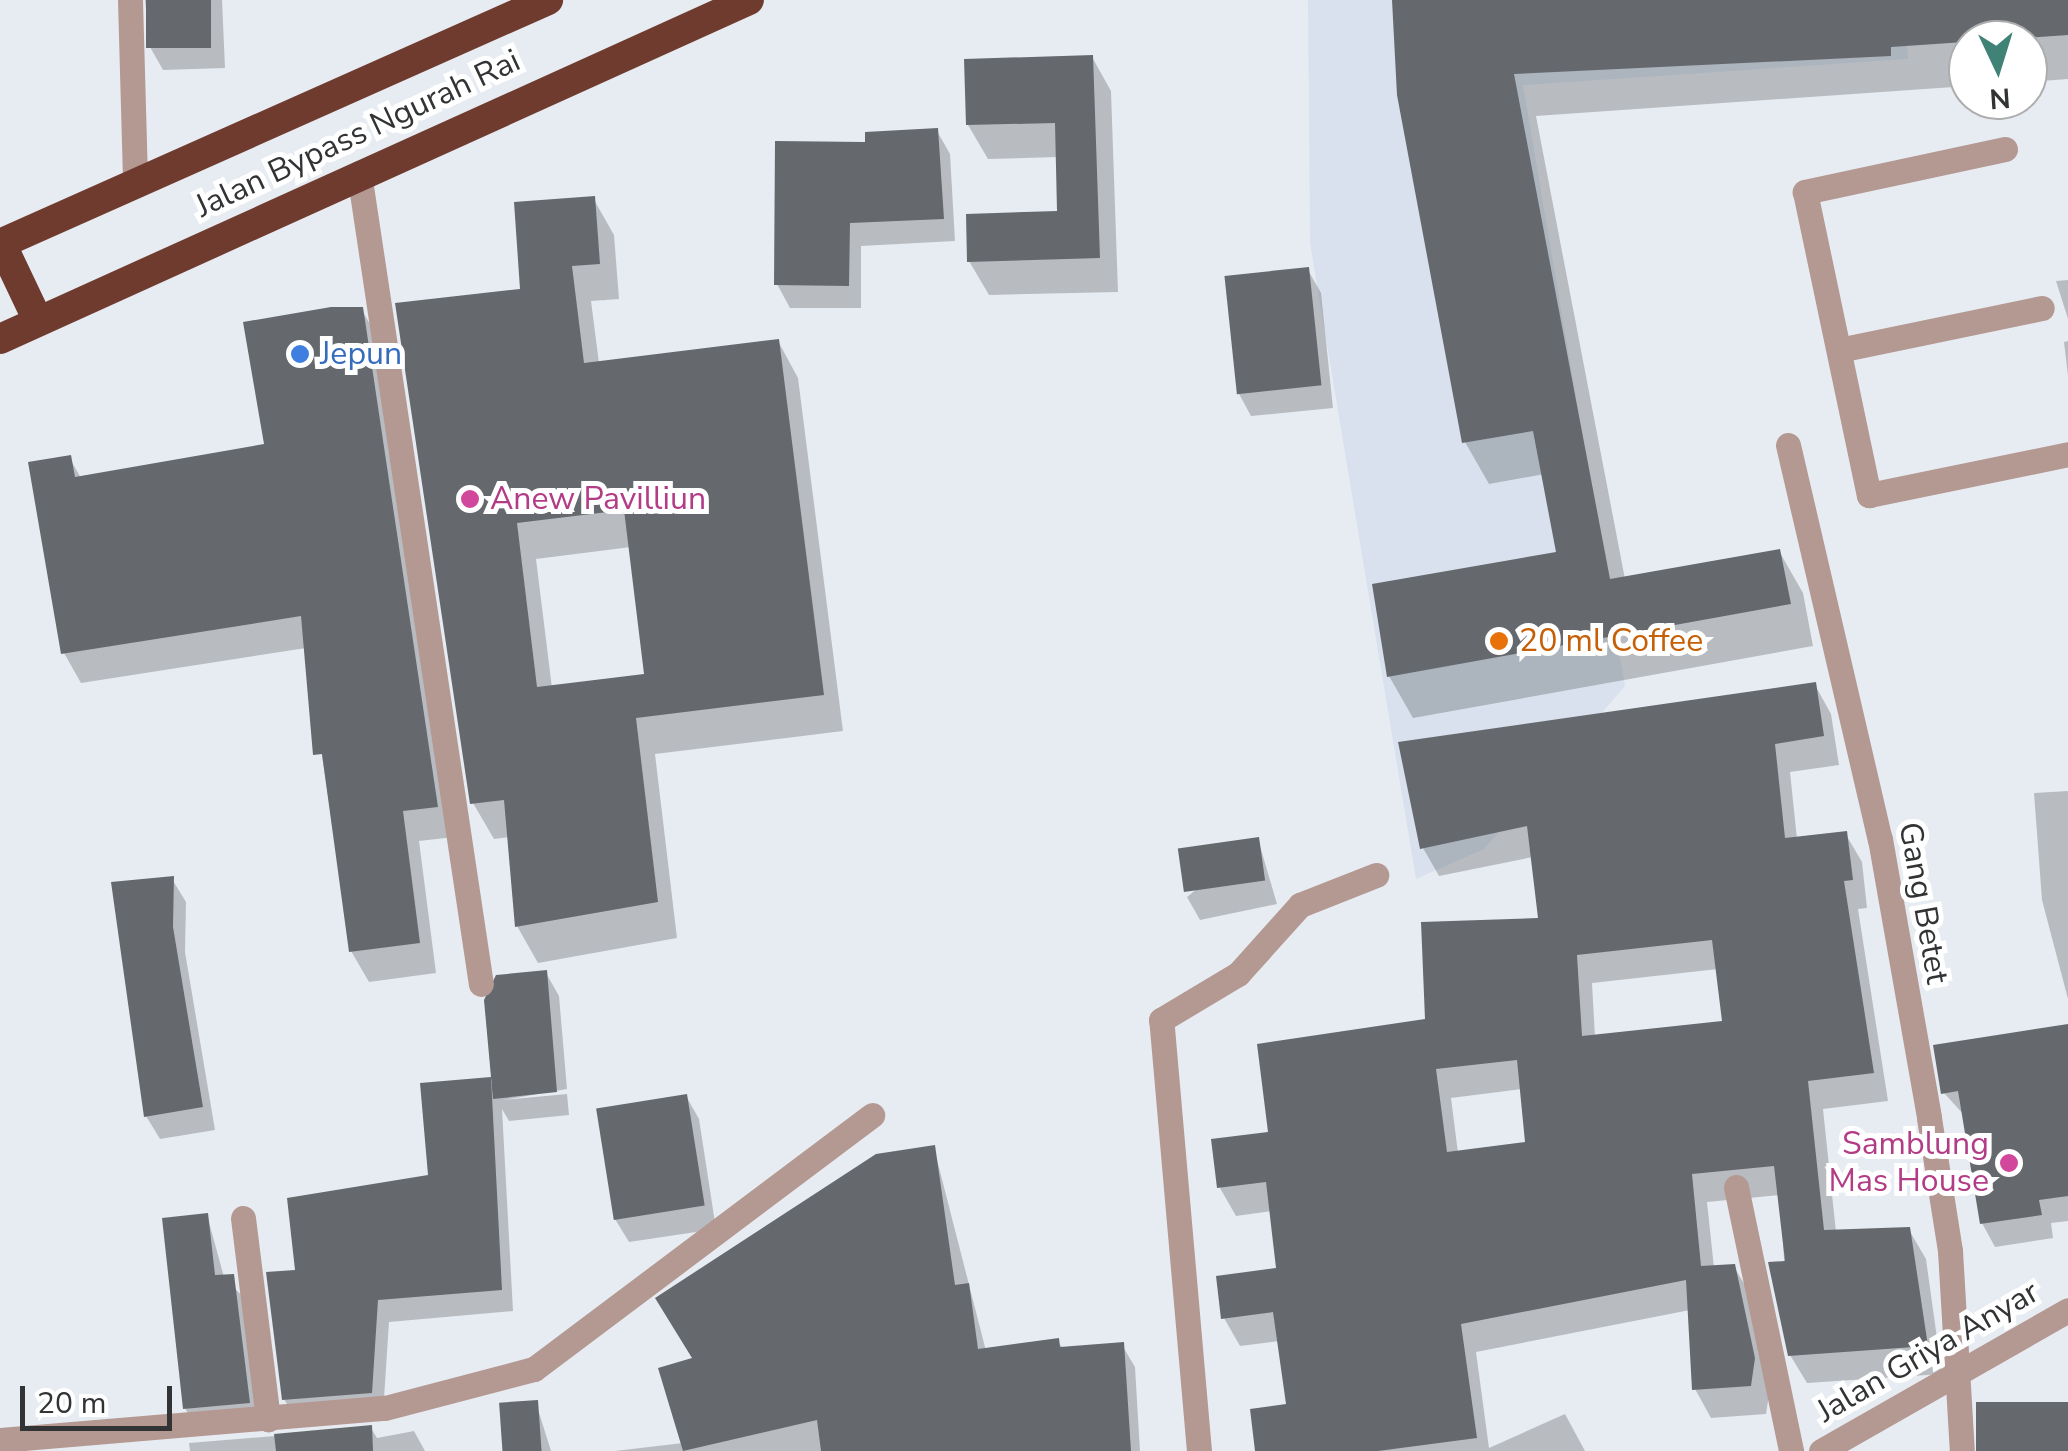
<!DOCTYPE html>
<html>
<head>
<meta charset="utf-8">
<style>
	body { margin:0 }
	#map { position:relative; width:2068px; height:1451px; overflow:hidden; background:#e7ecf2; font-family:"Nunito Sans",sans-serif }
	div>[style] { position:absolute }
	.built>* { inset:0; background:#d8e1ed }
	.shadow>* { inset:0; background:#0003 }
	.building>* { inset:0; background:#65696e; transform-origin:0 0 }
	.minor>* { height:25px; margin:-12.5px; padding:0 12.5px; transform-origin:12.5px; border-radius:12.5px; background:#b49892 }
	.highway>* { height:30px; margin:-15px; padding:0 15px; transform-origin:15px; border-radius:15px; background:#6f3b2f }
	.dots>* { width:28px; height:28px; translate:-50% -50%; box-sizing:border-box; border:5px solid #fff; border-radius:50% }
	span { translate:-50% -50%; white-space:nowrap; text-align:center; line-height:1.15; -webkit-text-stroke:10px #fff; paint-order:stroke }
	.street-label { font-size:32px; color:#313335 }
	.shop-label { font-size:32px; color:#366cbe }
	.left { translate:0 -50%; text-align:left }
	.hotel-label { font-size:32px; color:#b23c85 }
	.right { translate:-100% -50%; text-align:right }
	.food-label { font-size:32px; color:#c56008 }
	.north { position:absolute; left:1948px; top:20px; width:100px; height:100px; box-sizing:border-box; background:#fff; border:2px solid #adadae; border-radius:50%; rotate:176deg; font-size:28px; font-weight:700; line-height:40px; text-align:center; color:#313335 }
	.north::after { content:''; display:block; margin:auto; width:35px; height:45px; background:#408376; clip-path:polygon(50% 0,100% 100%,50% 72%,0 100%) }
	.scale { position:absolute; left:20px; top:1386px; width:152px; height:45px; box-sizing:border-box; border:5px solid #313335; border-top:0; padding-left:12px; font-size:30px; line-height:35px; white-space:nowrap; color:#313335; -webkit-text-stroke:8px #fff; paint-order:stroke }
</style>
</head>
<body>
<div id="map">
	<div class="built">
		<div style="clip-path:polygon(1308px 0,1904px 0,1908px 59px,1523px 85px,1625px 686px,1484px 849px,1416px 879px,1310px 243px)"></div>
	</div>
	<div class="shadow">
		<div style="clip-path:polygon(145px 0,222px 0,225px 68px,163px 70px,150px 47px)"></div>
		<div style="clip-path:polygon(1394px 0,2068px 0,2068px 79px,2028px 82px,2028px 40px,1968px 40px,1968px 86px,1536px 116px,1625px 579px,1779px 551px,1803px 593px,1813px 646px,1413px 718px,1389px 676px,1559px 555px,1544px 474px,1489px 484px,1465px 442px)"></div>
		<div style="clip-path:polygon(1092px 57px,1111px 91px,1118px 292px,989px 295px,969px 261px,1060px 214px,1058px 157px,988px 159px,968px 125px)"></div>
		<div style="clip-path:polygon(937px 131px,950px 154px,955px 241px,861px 246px,861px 308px,790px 308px,777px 284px,868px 144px)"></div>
		<div style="clip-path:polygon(evenodd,593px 198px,614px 235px,619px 299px,591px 301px,599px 363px,778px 341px,798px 378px,843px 731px,655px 754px,677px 938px,538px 963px,517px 926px,510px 837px,494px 839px,473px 803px,523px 291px,593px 198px,631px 547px,647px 677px,552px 688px,536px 559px,631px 547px)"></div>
		<div style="clip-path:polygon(1308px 270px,1321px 293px,1333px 408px,1251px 416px,1238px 392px)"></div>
		<div style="clip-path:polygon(2068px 280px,2068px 319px,2056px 281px)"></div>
		<div style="clip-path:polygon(361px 309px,379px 339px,454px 837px,419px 841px,436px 973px,369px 982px,351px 951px,306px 648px,81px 683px,64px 653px,69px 457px,81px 478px,266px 446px)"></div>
		<div style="clip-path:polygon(2068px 341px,2068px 376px,2064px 342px)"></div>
		<div style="clip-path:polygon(evenodd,1815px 685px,1831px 714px,1839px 765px,1790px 772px,1797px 839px,1845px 833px,1862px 862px,1867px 908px,1858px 909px,1888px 1101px,1823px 1109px,1836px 1232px,1909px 1230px,1926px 1259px,1942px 1374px,1807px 1383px,1790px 1355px,1780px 1195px,1707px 1202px,1714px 1268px,1734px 1267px,1751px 1295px,1770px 1388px,1766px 1414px,1711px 1418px,1695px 1389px,1690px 1310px,1476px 1352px,1489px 1448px,1565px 1414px,1585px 1451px,1258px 1451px,1288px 1406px,1279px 1341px,1240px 1346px,1224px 1318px,1279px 1270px,1272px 1211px,1236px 1216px,1220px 1188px,1271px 1134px,1427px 1021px,1541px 920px,1533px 857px,1439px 876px,1423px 848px,1815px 685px,1718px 969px,1725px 1024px,1595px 1037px,1592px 983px,1718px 969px,1815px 685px,1522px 1089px,1528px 1144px,1458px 1153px,1451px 1098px,1522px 1089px)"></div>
		<div style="clip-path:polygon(2068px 791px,2068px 999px,2042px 900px,2034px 793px)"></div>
		<div style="clip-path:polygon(1258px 839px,1277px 904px,1200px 920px,1187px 897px)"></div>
		<div style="clip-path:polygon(172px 879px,186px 902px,185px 952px,215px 1130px,160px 1139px,146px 1116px)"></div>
		<div style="clip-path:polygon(546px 973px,559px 996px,567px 1089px,503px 1100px,567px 1094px,569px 1115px,509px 1121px,502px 1109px,513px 1311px,389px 1322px,383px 1414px,297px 1421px,284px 1399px,298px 1272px,431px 1177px,489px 1080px,495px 1089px)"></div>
		<div style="clip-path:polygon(2068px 1038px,2068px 1221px,2051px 1223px,2053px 1238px,1995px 1247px,1982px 1223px,1964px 1115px,1944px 1093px)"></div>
		<div style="clip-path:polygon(686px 1096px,699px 1119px,716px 1229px,629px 1242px,615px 1219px)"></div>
		<div style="clip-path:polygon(934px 1148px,986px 1351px,1057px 1340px,1063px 1349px,1122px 1345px,1135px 1367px,1140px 1451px,615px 1451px,683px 1443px,695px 1360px)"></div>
		<div style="clip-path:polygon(207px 1215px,224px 1277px,246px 1300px,261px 1426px,198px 1431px,185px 1408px)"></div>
		<div style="clip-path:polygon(536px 1403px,551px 1451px,507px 1451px)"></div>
		<div style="clip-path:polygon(371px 1428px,377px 1438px,414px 1431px,425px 1451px,190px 1451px,189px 1443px)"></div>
	</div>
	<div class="building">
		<div style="left:146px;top:0;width:65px;height:48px"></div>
		<div style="clip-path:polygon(1392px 0,2068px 0,2068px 35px,1891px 47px,1891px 56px,1514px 74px,1610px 579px,1780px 549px,1791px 604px,1387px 677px,1372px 584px,1556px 552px,1533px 431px,1462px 443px,1397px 95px)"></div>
		<div style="clip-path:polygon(1093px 55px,1100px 258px,967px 262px,966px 214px,1057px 211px,1055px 123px,966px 125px,964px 59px)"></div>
		<div style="clip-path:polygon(938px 128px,944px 219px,850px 223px,849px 286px,774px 285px,775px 141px,865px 142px,865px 132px)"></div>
		<div style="clip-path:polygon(evenodd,595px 196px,600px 264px,572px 266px,584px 363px,779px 339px,824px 695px,636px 718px,658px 902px,515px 927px,504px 800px,470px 804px,395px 303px,520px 289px,514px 202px,595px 196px,624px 510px,644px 674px,537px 687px,517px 523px,624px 510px)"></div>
		<div style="left:1309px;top:267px;width:119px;height:85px;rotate:84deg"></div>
		<div style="clip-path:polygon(331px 307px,363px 307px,438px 807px,403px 811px,420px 943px,349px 952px,322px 754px,313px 755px,301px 616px,61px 654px,28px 462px,71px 455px,75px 477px,264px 444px,243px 322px)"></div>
		<div style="clip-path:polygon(evenodd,1816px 682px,1824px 736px,1775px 744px,1785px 838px,1847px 831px,1853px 880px,1844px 881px,1874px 1073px,1808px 1081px,1824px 1230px,1910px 1227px,1928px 1346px,1788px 1356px,1768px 1262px,1785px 1261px,1774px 1166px,1692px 1174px,1701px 1266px,1735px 1264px,1755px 1358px,1751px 1386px,1692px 1390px,1686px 1280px,1461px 1324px,1477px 1438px,1378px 1451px,1255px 1451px,1250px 1409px,1286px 1404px,1273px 1312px,1221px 1319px,1216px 1276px,1276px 1268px,1266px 1182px,1217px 1188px,1211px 1139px,1268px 1132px,1257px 1044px,1425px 1019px,1421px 922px,1538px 918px,1527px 826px,1420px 849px,1398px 742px,1816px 682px,1712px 940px,1722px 1021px,1582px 1036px,1577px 955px,1712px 940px,1816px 682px,1517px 1060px,1525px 1142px,1447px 1152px,1436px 1069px,1517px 1060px)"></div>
		<div style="left:1259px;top:837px;width:44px;height:82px;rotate:82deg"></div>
		<div style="clip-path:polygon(174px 876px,173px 927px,203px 1107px,144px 1117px,111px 882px)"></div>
		<div style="clip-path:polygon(547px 970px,557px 1092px,493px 1099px,484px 1000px,496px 975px)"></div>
		<div style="clip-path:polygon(2068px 1024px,2068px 1196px,2039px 1200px,2042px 1215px,1980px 1224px,1958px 1091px,1941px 1094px,1933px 1045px)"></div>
		<div style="clip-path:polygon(491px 1077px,502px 1290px,378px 1300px,372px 1393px,282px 1400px,266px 1272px,295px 1270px,287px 1198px,428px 1175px,420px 1083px)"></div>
		<div style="left:687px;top:1094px;width:113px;height:92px;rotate:81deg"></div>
		<div style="clip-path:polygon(935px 1145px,955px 1285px,969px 1283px,978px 1349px,1059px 1338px,1060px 1347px,1124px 1342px,1131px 1451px,821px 1451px,817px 1420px,683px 1451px,658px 1368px,692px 1358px,655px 1298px,876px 1154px)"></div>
		<div style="clip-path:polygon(208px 1213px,215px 1275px,234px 1274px,250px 1403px,183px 1409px,162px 1218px)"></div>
		<div style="left:538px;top:1400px;width:51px;height:39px;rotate:86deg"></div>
		<div style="left:2068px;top:1402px;width:49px;height:92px;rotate:90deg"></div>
		<div style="clip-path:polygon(372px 1425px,373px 1451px,276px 1451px,274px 1434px)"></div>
	</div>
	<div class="minor">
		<div style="left:130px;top:0;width:183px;rotate:88.4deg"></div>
		<div style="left:2005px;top:149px;width:205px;rotate:167.9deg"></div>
		<div style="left:1805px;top:192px;width:310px;rotate:78.1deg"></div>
		<div style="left:1869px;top:495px;width:203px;rotate:-11.6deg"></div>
		<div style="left:359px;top:173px;width:820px;rotate:81.45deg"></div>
		<div style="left:1839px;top:350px;width:207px;rotate:-11.7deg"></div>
		<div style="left:1788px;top:445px;width:405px;rotate:76.9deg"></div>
		<div style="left:1880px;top:839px;width:283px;rotate:80deg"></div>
		<div style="left:1929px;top:1118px;width:135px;rotate:81deg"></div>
		<div style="left:1950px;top:1251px;width:200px;rotate:86.6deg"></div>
		<div style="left:1736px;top:1187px;width:270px;rotate:78.2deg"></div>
		<div style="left:243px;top:1218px;width:203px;rotate:82.9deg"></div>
		<div style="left:0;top:1440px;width:386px;rotate:-4.8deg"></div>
		<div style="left:385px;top:1408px;width:154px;rotate:-14.7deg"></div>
		<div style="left:534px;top:1369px;width:423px;rotate:-36.9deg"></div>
		<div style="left:1199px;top:1451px;width:433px;rotate:-95deg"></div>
		<div style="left:1161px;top:1020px;width:90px;rotate:-30.9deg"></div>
		<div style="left:1238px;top:974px;width:93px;rotate:-48.1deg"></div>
		<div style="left:1300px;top:905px;width:82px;rotate:-21.5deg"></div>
		<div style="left:1821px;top:1451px;width:284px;rotate:-29.7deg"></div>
	</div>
	<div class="highway">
		<div style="left:1px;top:243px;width:86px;rotate:64.6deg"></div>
		<div style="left:0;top:244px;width:600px;rotate:-24deg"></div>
		<div style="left:0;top:339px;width:822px;rotate:-24.35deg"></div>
	</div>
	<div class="dots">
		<div style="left:300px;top:354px;background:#3f7fe0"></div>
		<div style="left:470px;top:499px;background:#d1479c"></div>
		<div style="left:1499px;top:641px;background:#e8710a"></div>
		<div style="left:2009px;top:1163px;background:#d1479c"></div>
	</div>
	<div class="street-label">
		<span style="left:358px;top:134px;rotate:-25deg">Jalan Bypass Ngurah Rai</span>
		<span style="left:1923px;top:903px;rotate:80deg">Gang Betet</span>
		<span style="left:1928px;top:1352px;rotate:-30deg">Jalan Griya Anyar</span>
	</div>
	<div class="shop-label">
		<span class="left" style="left:320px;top:354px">Jepun</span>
	</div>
	<div class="hotel-label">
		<span class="left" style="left:490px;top:499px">Anew Pavilliun</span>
		<span class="right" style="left:1989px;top:1163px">Samblung<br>Mas House</span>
	</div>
	<div class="food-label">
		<span class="left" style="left:1519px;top:641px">20 ml Coffee</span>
	</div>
	<div class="north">N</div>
	<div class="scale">20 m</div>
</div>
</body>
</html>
